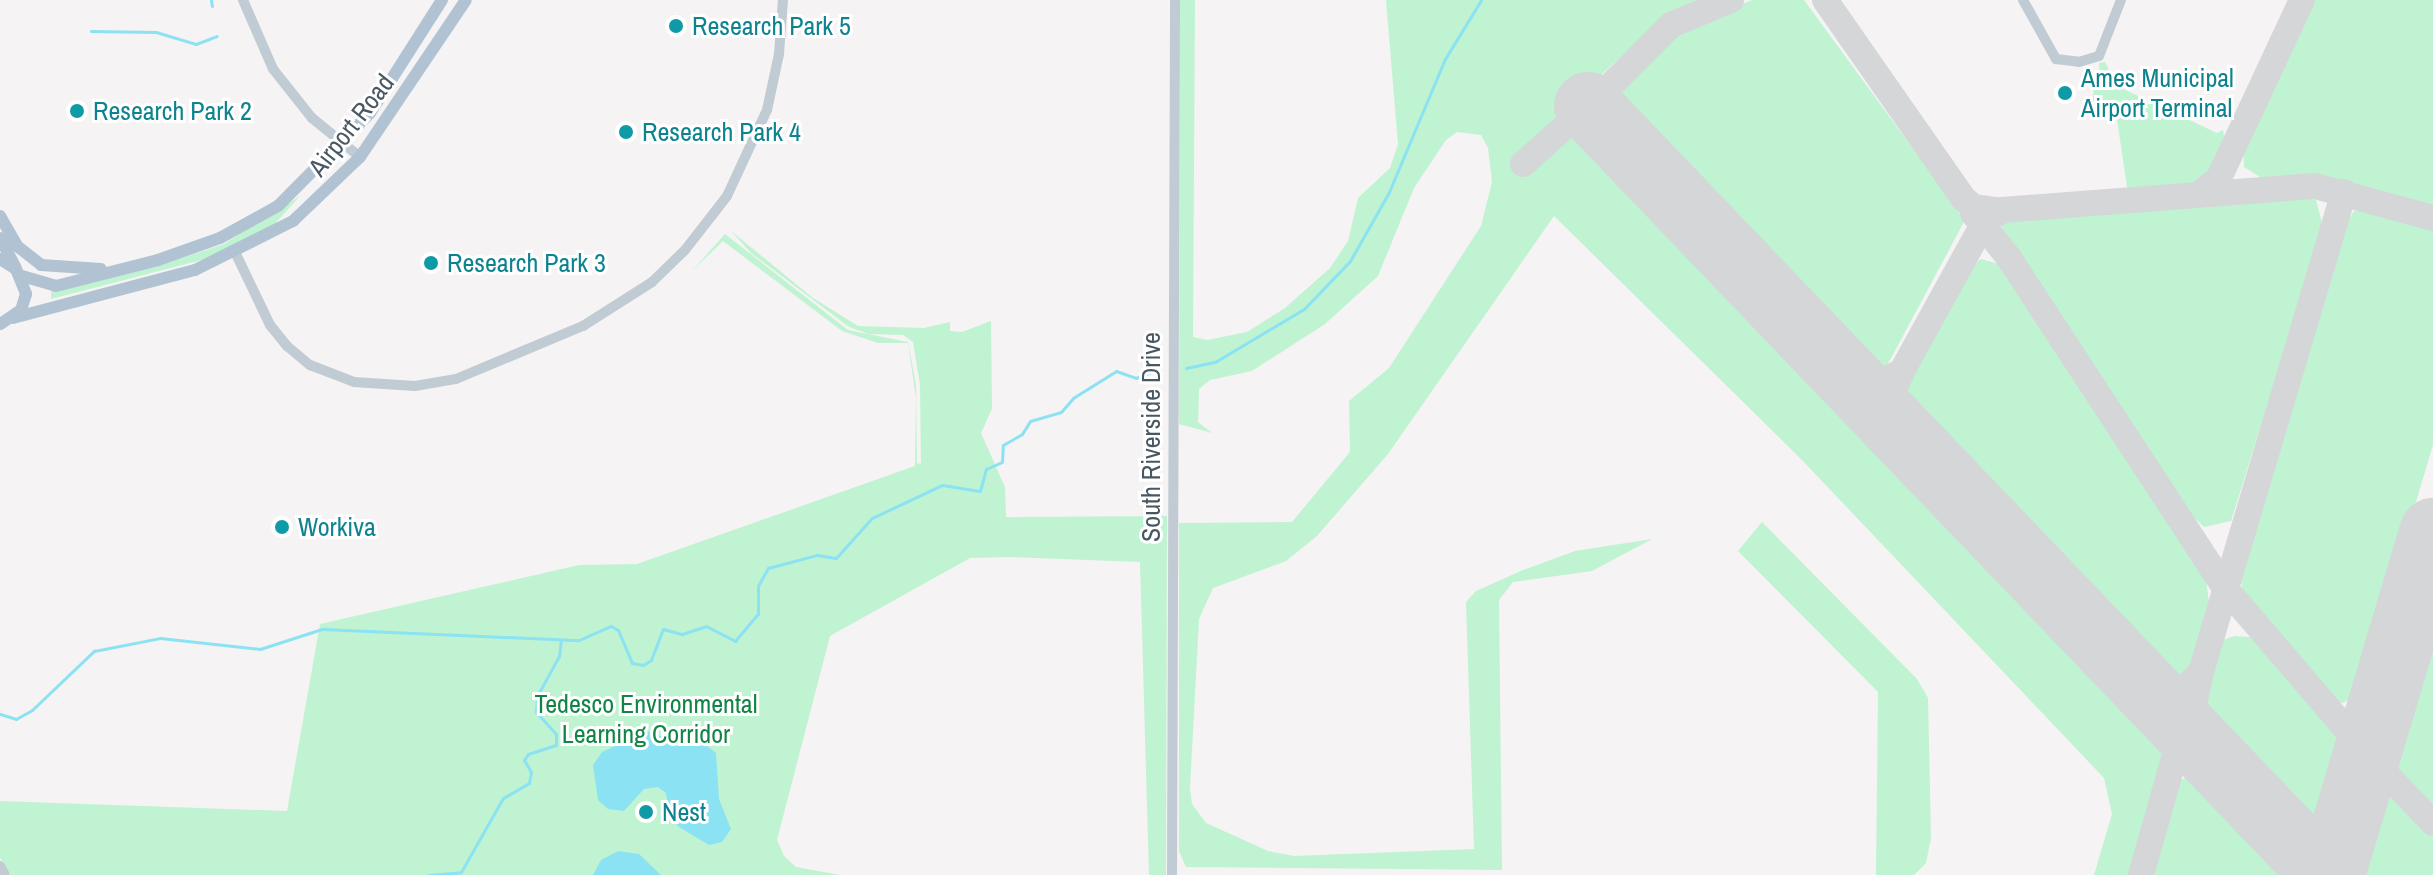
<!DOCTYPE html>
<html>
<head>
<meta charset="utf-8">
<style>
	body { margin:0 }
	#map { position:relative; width:2433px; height:875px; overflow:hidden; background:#f5f3f3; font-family:"Archivo Narrow",sans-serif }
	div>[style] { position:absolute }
	.green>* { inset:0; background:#c0f3d2 }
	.water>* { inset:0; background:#8be2f3 }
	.stream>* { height:3px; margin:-1.5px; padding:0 1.5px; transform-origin:1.5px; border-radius:1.5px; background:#8be2f3 }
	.taxiway>* { height:26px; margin:-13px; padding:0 13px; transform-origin:13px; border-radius:13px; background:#d4d6d8 }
	.runway>* { height:68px; margin:-34px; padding:0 34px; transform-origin:34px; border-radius:34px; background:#d4d6d8 }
	.minor>* { height:10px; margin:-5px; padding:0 5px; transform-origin:5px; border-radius:5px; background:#c0cbd3 }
	.major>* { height:12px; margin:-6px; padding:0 6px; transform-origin:6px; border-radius:6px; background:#b1c3d2 }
	.dots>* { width:22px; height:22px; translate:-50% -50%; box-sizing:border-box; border:4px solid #fff; border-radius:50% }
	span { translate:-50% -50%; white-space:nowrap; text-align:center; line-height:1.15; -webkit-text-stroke:6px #fff; paint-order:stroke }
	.culture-label { font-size:26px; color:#0d838f }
	.left { translate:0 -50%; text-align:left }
	.street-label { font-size:26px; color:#495762 }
	.park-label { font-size:26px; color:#118546 }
</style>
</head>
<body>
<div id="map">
	<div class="green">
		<div style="clip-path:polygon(1180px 0,1195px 0,1193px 337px,1207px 340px,1247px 332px,1285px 308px,1330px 268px,1348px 241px,1358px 198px,1390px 168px,1398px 144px,1386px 0,1704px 0,1663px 17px,1516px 155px,1528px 167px,1567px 130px,1582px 124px,2169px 736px,2130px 875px,2094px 875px,2112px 814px,2104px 778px,1801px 459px,1554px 216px,1388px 454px,1317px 536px,1286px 561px,1213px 588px,1199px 619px,1190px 788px,1192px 804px,1206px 823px,1268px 851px,1294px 856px,1474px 849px,1466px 602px,1476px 591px,1523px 570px,1575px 551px,1652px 539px,1688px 520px,1592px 571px,1513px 582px,1499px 600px,1502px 870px,1186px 867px,1179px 851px,1179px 523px,1292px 522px,1350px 452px,1349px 401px,1389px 368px,1481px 226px,1492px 182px,1488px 148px,1481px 135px,1457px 132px,1446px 140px,1414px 188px,1378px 276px,1325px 324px,1252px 371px,1210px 380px,1199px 389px,1198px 422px,1212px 433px,1179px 424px)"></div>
		<div style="clip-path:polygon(1752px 0,1804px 0,1965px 220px,1882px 375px,1869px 375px,1609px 105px,1618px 88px,1675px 32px)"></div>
		<div style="clip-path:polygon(2309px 0,2433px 0,2433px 209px,2325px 178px,2263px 179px,2244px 167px,2243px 142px)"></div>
		<div style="clip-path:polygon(2105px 62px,2117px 86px,2217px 133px,2223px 130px,2225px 143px,2204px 179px,2189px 187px,2137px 191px,2127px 187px,2117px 119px,2092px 119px,2094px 78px,2100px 77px,2099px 63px)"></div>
		<div style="clip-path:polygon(2296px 194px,2316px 200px,2323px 227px,2231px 521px,2204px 527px,2180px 504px,2001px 232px,2005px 217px)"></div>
		<div style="clip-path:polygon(300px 196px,272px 227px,217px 256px,51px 299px,51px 290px,155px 267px,224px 244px)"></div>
		<div style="clip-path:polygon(2371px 208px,2433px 226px,2433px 445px,2365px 672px,2356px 695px,2343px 703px,2333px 700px,2245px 596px,2239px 576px,2338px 236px,2354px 211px)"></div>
		<div style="clip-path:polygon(731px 231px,813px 298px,858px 326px,924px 328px,950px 322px,950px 331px,962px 332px,991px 321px,992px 409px,981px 433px,1005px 487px,1006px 517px,1167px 516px,1166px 875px,1149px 875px,1140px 562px,1008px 557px,970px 558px,830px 636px,777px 840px,784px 856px,796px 867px,840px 875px,11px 875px,0 858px,0 801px,287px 811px,320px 624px,579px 565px,637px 564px,915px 466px,916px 398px,908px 343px,878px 343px,842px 331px,723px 241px,692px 271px,725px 234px,848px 330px,908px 342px,916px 385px,917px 464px,921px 463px,920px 385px,913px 342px,903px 335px,869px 334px,849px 327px,751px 253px)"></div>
		<div style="clip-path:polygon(1981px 259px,2002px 265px,2014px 282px,2206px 580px,2209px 602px,2194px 663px,2174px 682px,2165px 682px,1895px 401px,1961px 276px)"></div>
		<div style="clip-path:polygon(1762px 522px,1917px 679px,1928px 698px,1931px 838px,1926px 863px,1914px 875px,1876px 875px,1878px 692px,1738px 551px)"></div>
		<div style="clip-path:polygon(2433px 608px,2433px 810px,2387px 762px)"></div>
		<div style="clip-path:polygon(2235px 636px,2250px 637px,2262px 646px,2345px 742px,2315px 838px,2198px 715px,2212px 654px,2222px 640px)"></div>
		<div style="clip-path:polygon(2199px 771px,2300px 875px,2149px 875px,2177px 782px)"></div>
		<div style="clip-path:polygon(2386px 794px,2400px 800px,2433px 835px,2433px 875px,2352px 875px,2376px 795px)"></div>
	</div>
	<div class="water">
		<div style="clip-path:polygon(647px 731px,671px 740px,702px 742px,716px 753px,719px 799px,731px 829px,722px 842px,709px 845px,679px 827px,670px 817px,666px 793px,658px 787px,644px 789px,624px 811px,608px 809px,598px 800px,593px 765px,602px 752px)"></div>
		<div style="clip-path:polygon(618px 851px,639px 854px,661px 875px,593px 875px,601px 860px)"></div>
	</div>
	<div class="stream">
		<div style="left:211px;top:0;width:6px;rotate:81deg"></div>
		<div style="left:91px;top:31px;width:65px;rotate:0.9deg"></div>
		<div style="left:156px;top:32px;width:42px;rotate:16.7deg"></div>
		<div style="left:196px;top:44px;width:22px;rotate:-21deg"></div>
		<div style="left:1186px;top:368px;width:30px;rotate:-12deg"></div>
		<div style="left:1215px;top:362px;width:104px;rotate:-30.8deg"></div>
		<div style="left:1304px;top:309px;width:66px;rotate:-46.2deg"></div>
		<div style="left:1350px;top:261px;width:79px;rotate:-60.5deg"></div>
		<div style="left:1389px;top:192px;width:144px;rotate:-67.2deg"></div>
		<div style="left:1445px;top:59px;width:69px;rotate:-58.6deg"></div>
		<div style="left:0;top:714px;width:17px;rotate:17deg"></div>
		<div style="left:16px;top:719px;width:18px;rotate:-29deg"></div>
		<div style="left:32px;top:710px;width:86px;rotate:-43.6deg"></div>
		<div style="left:94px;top:651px;width:67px;rotate:-11.1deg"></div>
		<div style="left:160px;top:638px;width:101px;rotate:6.3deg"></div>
		<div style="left:260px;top:649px;width:65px;rotate:-17.9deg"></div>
		<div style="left:322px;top:629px;width:257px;rotate:2.5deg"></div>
		<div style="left:579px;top:640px;width:35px;rotate:-24deg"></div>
		<div style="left:611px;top:626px;width:8px;rotate:30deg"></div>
		<div style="left:618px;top:630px;width:36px;rotate:67deg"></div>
		<div style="left:632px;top:663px;width:11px;rotate:10deg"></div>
		<div style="left:643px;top:665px;width:9px;rotate:-32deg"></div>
		<div style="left:651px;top:660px;width:33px;rotate:-69deg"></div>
		<div style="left:663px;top:629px;width:20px;rotate:15deg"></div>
		<div style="left:682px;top:634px;width:25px;rotate:-18deg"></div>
		<div style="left:706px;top:626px;width:33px;rotate:27deg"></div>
		<div style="left:735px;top:641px;width:35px;rotate:-50deg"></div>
		<div style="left:758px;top:614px;width:28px;rotate:-90deg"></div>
		<div style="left:758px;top:586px;width:21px;rotate:-61deg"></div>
		<div style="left:768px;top:568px;width:51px;rotate:-14.9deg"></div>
		<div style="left:817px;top:555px;width:19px;rotate:9deg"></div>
		<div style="left:836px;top:558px;width:54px;rotate:-48deg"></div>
		<div style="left:872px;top:518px;width:77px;rotate:-25.2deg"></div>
		<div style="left:942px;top:485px;width:38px;rotate:9deg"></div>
		<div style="left:980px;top:491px;width:23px;rotate:-75deg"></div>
		<div style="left:986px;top:469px;width:17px;rotate:-24deg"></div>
		<div style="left:1002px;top:462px;width:17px;rotate:-87deg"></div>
		<div style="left:1003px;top:445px;width:22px;rotate:-30deg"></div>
		<div style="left:1022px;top:434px;width:15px;rotate:-58deg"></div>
		<div style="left:1030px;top:421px;width:32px;rotate:-16deg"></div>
		<div style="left:1061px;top:412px;width:18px;rotate:-49deg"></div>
		<div style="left:1073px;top:398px;width:51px;rotate:-32.1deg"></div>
		<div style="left:1116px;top:371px;width:21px;rotate:19deg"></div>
		<div style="left:1136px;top:378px;width:24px;rotate:-22deg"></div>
		<div style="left:429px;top:875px;width:32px;rotate:-5deg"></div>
		<div style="left:461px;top:872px;width:85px;rotate:-60.4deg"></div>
		<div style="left:503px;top:798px;width:30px;rotate:-30deg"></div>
		<div style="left:529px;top:783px;width:11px;rotate:-80deg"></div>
		<div style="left:531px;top:772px;width:14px;rotate:-120deg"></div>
		<div style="left:524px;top:760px;width:7px;rotate:-56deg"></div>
		<div style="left:528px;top:754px;width:29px;rotate:-18deg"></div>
		<div style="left:556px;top:745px;width:11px;rotate:-90deg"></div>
		<div style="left:556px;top:734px;width:30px;rotate:-132deg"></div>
		<div style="left:536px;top:712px;width:16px;rotate:-86deg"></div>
		<div style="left:537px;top:696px;width:46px;rotate:-61.2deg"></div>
		<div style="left:559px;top:656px;width:16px;rotate:-83deg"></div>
	</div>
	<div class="taxiway">
		<div style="left:1825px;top:0;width:243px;rotate:55.1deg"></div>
		<div style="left:1964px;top:199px;width:13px;rotate:39deg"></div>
		<div style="left:1974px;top:207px;width:21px;rotate:8deg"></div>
		<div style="left:1523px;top:164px;width:63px;rotate:-41.8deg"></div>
		<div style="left:1570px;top:122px;width:33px"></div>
		<div style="left:1603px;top:122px;width:33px;rotate:-83deg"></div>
		<div style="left:1607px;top:89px;width:91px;rotate:-45deg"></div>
		<div style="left:1671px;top:25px;width:65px;rotate:-22.6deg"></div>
		<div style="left:2198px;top:195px;width:27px;rotate:-39deg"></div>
		<div style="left:2219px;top:178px;width:196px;rotate:-65deg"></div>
		<div style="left:1973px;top:213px;width:58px;rotate:51.3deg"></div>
		<div style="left:2009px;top:258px;width:396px;rotate:56.8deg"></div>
		<div style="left:2226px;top:589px;width:201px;rotate:49.4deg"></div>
		<div style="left:2357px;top:742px;width:24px;rotate:81deg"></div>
		<div style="left:2361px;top:766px;width:96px;rotate:106.9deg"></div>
		<div style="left:1785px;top:309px;width:93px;rotate:45.9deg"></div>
		<div style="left:1850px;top:376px;width:25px;rotate:23deg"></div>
		<div style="left:1873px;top:386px;width:33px;rotate:-27deg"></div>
		<div style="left:1902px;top:371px;width:168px;rotate:-61.1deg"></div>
		<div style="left:1983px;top:224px;width:24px;rotate:-36deg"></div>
		<div style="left:2002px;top:210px;width:314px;rotate:-4.4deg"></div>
		<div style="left:2315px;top:186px;width:122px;rotate:15.2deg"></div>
		<div style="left:1902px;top:371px;width:32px;rotate:114deg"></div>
		<div style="left:1889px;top:400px;width:14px;rotate:86deg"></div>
		<div style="left:1890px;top:414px;width:106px;rotate:48.1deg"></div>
		<div style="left:2085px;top:622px;width:103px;rotate:43.4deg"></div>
		<div style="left:2160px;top:693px;width:21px;rotate:-3deg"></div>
		<div style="left:2181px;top:692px;width:28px;rotate:-45deg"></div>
		<div style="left:2201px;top:672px;width:501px;rotate:-73.41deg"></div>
		<div style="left:2200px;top:676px;width:48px;rotate:102deg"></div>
		<div style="left:2190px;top:723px;width:17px;rotate:65deg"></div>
		<div style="left:2197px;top:738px;width:107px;rotate:46.1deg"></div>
		<div style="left:2385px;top:773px;width:69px;rotate:46.2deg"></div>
		<div style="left:2257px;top:807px;width:42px;rotate:46deg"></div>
		<div style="left:2141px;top:875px;width:143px;rotate:-74.2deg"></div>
		<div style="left:2180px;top:737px;width:21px;rotate:-113deg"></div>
		<div style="left:2172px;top:718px;width:44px;rotate:-133.2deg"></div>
	</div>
	<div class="runway">
		<div style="left:1588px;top:106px;width:1065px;rotate:46.22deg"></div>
		<div style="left:2331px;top:875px;width:358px;rotate:-73.4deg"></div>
	</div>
	<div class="minor">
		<div style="left:243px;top:0;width:75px;rotate:66.5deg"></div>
		<div style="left:273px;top:69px;width:63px;rotate:51.5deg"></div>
		<div style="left:312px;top:118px;width:62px;rotate:39.1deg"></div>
		<div style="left:2023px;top:0;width:68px;rotate:60.8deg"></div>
		<div style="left:2056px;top:59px;width:23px;rotate:7deg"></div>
		<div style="left:2079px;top:62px;width:21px;rotate:-17deg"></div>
		<div style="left:2099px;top:56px;width:60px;rotate:-68.6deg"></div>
		<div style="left:236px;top:254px;width:79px;rotate:64.4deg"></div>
		<div style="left:270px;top:325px;width:27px;rotate:51deg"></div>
		<div style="left:287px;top:346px;width:30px;rotate:40deg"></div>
		<div style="left:310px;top:365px;width:47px;rotate:21.1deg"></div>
		<div style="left:354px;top:382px;width:61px;rotate:3.8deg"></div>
		<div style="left:415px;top:386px;width:42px;rotate:-9.7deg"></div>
		<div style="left:456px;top:379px;width:138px;rotate:-22.7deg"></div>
		<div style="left:583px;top:326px;width:82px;rotate:-32.5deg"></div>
		<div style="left:652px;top:282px;width:46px;rotate:-44.1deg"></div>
		<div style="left:685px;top:250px;width:68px;rotate:-52.1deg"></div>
		<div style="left:727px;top:196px;width:95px;rotate:-65.1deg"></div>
		<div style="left:767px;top:110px;width:57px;rotate:-77.9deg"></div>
		<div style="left:779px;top:54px;width:54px;rotate:-85.8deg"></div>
		<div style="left:0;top:866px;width:10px;rotate:61deg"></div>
		<div style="left:1172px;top:875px;width:875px;rotate:-89.8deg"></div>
	</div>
	<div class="major">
		<div style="left:0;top:216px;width:34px;rotate:60deg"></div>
		<div style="left:17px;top:246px;width:31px;rotate:38deg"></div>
		<div style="left:41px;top:265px;width:60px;rotate:3.8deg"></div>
		<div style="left:0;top:238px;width:32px;rotate:62deg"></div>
		<div style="left:0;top:259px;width:19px;rotate:32deg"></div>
		<div style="left:16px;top:269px;width:27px;rotate:68deg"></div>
		<div style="left:26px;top:294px;width:17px;rotate:107deg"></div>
		<div style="left:21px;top:310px;width:25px;rotate:146deg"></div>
		<div style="left:22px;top:276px;width:35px;rotate:16deg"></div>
		<div style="left:56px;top:286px;width:105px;rotate:-14.3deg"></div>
		<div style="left:158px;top:260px;width:66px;rotate:-19.5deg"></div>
		<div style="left:220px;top:238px;width:66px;rotate:-28.9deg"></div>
		<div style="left:278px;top:206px;width:131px;rotate:-45.3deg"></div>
		<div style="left:370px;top:113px;width:134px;rotate:-57.5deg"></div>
		<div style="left:13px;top:318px;width:188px;rotate:-14.8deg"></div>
		<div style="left:195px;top:270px;width:110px;rotate:-26.6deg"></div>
		<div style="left:293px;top:221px;width:93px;rotate:-43.7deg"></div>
		<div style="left:360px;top:157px;width:189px;rotate:-56deg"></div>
	</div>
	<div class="dots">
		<div style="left:676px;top:26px;background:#0f9aa8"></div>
		<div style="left:2065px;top:93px;background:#0f9aa8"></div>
		<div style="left:77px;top:111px;background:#0f9aa8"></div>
		<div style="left:626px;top:132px;background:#0f9aa8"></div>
		<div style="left:431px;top:263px;background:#0f9aa8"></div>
		<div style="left:282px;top:527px;background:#0f9aa8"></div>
		<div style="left:646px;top:812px;background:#0f9aa8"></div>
	</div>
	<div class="culture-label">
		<span class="left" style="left:692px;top:26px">Research Park 5</span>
		<span class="left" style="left:2081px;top:93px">Ames Municipal<br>Airport Terminal</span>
		<span class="left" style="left:93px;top:111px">Research Park 2</span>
		<span class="left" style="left:642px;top:132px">Research Park 4</span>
		<span class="left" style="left:447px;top:263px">Research Park 3</span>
		<span class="left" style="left:298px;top:527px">Workiva</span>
		<span class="left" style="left:662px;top:812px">Nest</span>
	</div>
	<div class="street-label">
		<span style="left:351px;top:125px;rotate:-52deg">Airport Road</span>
		<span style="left:1151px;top:437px;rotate:-90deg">South Riverside Drive</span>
	</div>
	<div class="park-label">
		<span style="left:646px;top:719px">Tedesco Environmental<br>Learning Corridor</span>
	</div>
</div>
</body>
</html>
